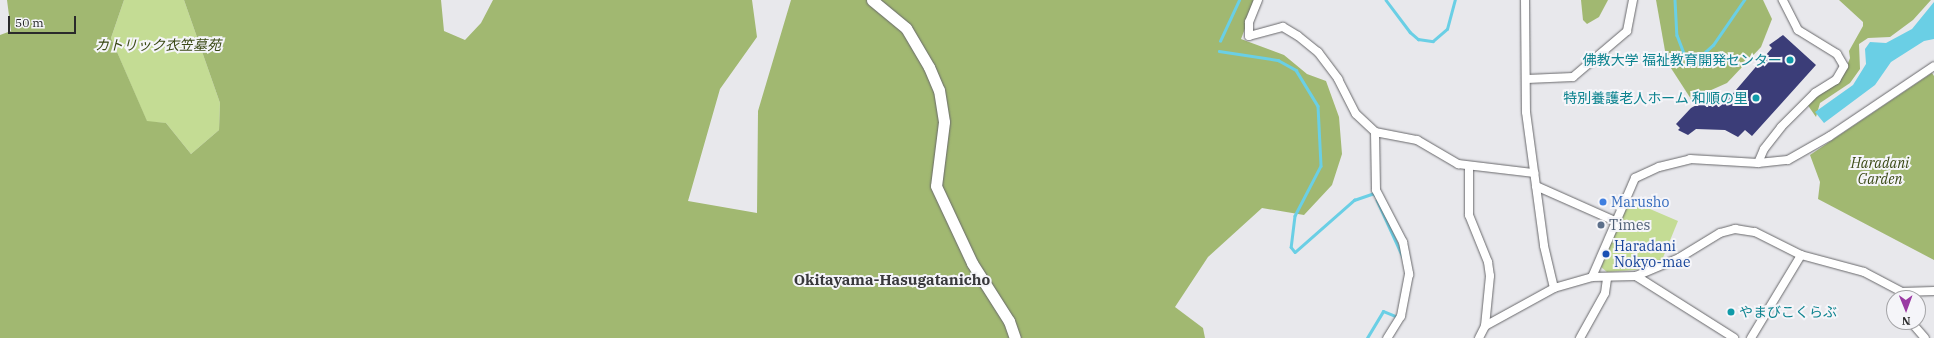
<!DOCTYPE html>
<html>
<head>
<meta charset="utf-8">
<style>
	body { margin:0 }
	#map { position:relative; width:1934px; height:338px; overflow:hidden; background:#e8e8ec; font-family:"IBM Plex Serif","Noto Sans JP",serif }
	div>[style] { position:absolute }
	.green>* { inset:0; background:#c4dc94 }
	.forest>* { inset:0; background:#a1b871 }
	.water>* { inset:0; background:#6acfe5 }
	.stream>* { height:2.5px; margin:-1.25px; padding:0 1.25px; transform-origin:1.25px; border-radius:1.25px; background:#6acfe5 }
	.building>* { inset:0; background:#3b3d78 }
	.roads { filter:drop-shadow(0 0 1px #68686b) drop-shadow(0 0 1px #68686b) }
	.street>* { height:8px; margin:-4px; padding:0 4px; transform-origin:4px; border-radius:4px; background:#fff }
	.secondary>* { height:11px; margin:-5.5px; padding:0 5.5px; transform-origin:5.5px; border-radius:5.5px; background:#fff }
	.dots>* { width:11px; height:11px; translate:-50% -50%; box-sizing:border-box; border:2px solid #f5f5f9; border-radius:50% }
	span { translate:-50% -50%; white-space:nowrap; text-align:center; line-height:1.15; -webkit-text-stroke:4px #f5f5f9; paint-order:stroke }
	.park-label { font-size:14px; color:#3a4915; font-style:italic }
	.culture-label { font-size:14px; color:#0d838f }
	.right { translate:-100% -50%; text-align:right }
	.left { translate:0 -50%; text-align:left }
	.shop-label { font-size:14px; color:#366cbe }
	.service-label { font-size:14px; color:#4e5e75 }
	.transit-label { font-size:14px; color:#164399 }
	.neighbourhood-label { font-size:15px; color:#39393c; font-weight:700 }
	.north { position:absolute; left:1886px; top:290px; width:40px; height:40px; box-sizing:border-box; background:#f5f5f9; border:1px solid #a4a4a7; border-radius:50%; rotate:179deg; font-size:11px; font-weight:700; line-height:16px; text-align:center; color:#2a2a2b }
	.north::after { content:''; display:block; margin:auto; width:14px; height:18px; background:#9a3aa3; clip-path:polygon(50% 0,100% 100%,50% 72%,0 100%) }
	.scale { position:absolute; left:8px; top:16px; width:68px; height:18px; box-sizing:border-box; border:2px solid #2a2a2b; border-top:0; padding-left:5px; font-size:12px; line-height:14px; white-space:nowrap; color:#2a2a2b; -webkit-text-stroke:3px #f5f5f9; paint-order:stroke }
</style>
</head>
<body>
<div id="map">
	<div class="green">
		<div style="clip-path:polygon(124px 0,184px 0,220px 103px,219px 130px,191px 154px,166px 123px,147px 122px,111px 38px)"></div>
		<div style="clip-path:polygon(1629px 200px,1678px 221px,1662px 260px,1635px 270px,1607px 272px,1601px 267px)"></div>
	</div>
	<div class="forest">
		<div style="clip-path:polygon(7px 0,124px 0,111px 38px,147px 121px,166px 123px,191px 154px,219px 130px,220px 103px,184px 0,441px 0,444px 31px,465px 40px,481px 23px,493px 0,752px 0,757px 37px,720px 89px,688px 201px,757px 213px,758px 111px,791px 0,1256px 0,1241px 39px,1284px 55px,1307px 74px,1326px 81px,1339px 117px,1342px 154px,1332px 185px,1304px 215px,1262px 208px,1208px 257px,1175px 307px,1203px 328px,1205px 338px,0 338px,0 35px,11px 31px)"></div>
		<div style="clip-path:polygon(1581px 0,1608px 0,1599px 17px,1587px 24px,1583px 20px)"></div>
		<div style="clip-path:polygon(1656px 0,1763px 0,1772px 19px,1761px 47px,1727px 83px,1691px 99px,1667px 62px)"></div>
		<div style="clip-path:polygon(1839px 0,1931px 0,1913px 20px,1890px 37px,1868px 38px,1859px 44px,1860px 69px,1850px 83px,1820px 103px,1816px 117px,1807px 104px,1847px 66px,1850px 58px,1849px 51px,1863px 26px,1863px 22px)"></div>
		<div style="clip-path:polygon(1932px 73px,1934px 76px,1934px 260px,1818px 199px,1820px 182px,1810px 155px)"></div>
	</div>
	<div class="water">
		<div style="clip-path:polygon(1934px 2px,1934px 39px,1924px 41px,1891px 62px,1875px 85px,1824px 123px,1815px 112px,1853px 85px,1866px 64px,1865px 49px,1870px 42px,1886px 43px,1912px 29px)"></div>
	</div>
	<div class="stream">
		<div style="left:1386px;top:0;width:40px;rotate:53deg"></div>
		<div style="left:1410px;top:32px;width:11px;rotate:41deg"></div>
		<div style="left:1418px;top:39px;width:15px;rotate:8deg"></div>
		<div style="left:1433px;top:41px;width:18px;rotate:-41deg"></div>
		<div style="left:1447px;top:29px;width:30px;rotate:-75deg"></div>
		<div style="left:1675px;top:0;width:35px;rotate:87deg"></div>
		<div style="left:1677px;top:35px;width:22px;rotate:69deg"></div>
		<div style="left:1685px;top:56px;width:11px;rotate:34deg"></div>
		<div style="left:1694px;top:62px;width:25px;rotate:-42deg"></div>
		<div style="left:1713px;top:45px;width:55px;rotate:-55.4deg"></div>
		<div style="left:1220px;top:41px;width:45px;rotate:-65.1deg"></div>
		<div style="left:1219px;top:51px;width:60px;rotate:8.7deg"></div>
		<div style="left:1278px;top:60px;width:21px;rotate:29deg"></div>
		<div style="left:1296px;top:70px;width:42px;rotate:58.6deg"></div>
		<div style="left:1318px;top:106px;width:60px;rotate:87.1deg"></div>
		<div style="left:1321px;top:166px;width:56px;rotate:117.5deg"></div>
		<div style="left:1295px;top:216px;width:31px;rotate:97deg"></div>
		<div style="left:1291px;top:247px;width:6px;rotate:51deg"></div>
		<div style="left:1295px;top:252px;width:79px;rotate:-41.4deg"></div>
		<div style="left:1354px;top:200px;width:21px;rotate:-19deg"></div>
		<div style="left:1374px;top:193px;width:2px;rotate:63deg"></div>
		<div style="left:1377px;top:200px;width:63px;rotate:65.5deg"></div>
		<div style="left:1367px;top:338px;width:31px;rotate:-59deg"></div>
		<div style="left:1383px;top:311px;width:16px;rotate:22deg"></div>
	</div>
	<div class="building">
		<div style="clip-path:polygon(1783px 35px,1816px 65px,1752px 136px,1745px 130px,1738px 137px,1725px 130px,1696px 129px,1688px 135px,1678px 130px,1680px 128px,1676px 124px,1691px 108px,1702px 102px,1706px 106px,1717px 98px,1722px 102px,1730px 97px,1772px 48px,1769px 45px)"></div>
	</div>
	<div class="roads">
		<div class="street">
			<div style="left:1258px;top:0;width:24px;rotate:112deg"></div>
			<div style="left:1249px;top:22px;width:14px;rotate:90deg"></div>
			<div style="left:1249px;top:36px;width:35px;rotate:-15deg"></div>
			<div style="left:1283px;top:27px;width:17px;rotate:31deg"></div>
			<div style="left:1298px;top:36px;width:26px;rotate:39deg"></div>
			<div style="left:1318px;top:52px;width:34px;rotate:53deg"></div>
			<div style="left:1338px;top:79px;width:39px;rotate:63deg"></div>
			<div style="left:1356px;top:114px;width:26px;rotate:43deg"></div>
			<div style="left:1375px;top:132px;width:43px;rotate:10.8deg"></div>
			<div style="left:1417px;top:140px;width:48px;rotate:30.3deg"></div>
			<div style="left:1458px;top:164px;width:77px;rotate:6.8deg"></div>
			<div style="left:1525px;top:0;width:112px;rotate:89.5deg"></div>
			<div style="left:1526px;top:112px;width:135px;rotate:82.3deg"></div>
			<div style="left:1544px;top:246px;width:43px;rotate:76.6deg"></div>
			<div style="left:1527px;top:79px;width:46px;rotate:-2.5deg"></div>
			<div style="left:1573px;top:77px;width:71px;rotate:-40.4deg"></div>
			<div style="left:1627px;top:31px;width:32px;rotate:-79deg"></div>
			<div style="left:1375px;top:132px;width:58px;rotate:89deg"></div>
			<div style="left:1376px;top:190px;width:59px;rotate:62.6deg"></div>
			<div style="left:1403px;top:242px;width:33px;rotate:79deg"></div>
			<div style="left:1409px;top:274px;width:43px;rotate:100.8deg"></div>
			<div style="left:1401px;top:316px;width:26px;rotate:122deg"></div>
			<div style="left:1758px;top:163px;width:15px;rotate:-67deg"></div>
			<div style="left:1764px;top:149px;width:28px;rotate:-52deg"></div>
			<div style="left:1781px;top:127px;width:48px;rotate:-45deg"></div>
			<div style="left:1815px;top:93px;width:25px;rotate:-32deg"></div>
			<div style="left:1836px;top:80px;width:16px;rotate:-60deg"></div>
			<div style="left:1844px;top:66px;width:14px;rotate:-120deg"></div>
			<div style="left:1837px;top:54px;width:46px;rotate:-148.4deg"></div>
			<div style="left:1798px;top:30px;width:34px;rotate:-117deg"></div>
			<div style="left:1469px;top:166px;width:49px;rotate:90deg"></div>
			<div style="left:1469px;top:215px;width:51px;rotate:68deg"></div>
			<div style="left:1488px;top:262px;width:14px;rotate:82deg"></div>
			<div style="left:1490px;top:276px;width:50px;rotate:95.7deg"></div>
			<div style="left:1536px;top:186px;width:86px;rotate:23.9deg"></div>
			<div style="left:1636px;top:276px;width:116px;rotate:32.3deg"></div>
			<div style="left:1592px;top:277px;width:108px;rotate:-66.5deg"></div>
			<div style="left:1635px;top:178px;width:26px;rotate:-25deg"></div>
			<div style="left:1659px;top:167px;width:32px;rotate:-14deg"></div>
			<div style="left:1690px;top:159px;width:68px;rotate:3.4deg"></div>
			<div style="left:1758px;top:163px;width:30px;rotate:-6deg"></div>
			<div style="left:1788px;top:160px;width:48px;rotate:-29.7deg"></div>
			<div style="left:1830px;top:136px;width:125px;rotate:-33.9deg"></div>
			<div style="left:1911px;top:322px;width:21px;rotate:49deg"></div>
			<div style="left:1479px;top:338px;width:13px;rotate:-63deg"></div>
			<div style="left:1485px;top:326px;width:79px;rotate:-28.8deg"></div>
			<div style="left:1554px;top:288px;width:40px;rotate:-16deg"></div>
			<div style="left:1592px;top:277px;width:44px;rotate:-1.3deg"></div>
			<div style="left:1636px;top:276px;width:47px;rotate:-22.7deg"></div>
			<div style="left:1679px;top:258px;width:48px;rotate:-31.4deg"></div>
			<div style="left:1720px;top:233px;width:16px;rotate:-15deg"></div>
			<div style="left:1735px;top:229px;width:20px;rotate:9deg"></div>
			<div style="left:1755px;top:232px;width:51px;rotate:26.6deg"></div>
			<div style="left:1801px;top:255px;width:65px;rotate:15.1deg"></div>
			<div style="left:1864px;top:272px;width:43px;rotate:27.8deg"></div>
			<div style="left:1902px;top:292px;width:32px;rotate:-2deg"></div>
			<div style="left:1580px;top:338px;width:51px;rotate:-60.9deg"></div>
			<div style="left:1605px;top:293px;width:15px;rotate:-82deg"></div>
			<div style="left:1751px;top:338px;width:97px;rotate:-58.9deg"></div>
		</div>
		<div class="secondary">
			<div style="left:872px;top:0;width:44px;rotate:39.5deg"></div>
			<div style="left:906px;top:28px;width:45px;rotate:59.5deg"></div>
			<div style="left:929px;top:67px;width:25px;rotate:67deg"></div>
			<div style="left:939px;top:90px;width:32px;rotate:81deg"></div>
			<div style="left:944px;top:122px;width:64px;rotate:97.1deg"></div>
			<div style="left:936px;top:186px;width:85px;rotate:64.9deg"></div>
			<div style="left:972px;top:263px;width:69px;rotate:57.5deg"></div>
			<div style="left:1009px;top:321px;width:18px;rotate:71deg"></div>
		</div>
	</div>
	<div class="dots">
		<div style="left:1790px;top:60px;background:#0f9aa8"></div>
		<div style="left:1756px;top:98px;background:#0f9aa8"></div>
		<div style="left:1603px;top:202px;background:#3f7fe0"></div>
		<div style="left:1601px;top:225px;background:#5c6f8a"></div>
		<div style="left:1606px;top:254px;background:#1a4fb4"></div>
		<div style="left:1731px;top:312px;background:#0f9aa8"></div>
	</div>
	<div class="park-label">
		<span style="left:158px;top:45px">カトリック衣笠墓苑</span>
		<span style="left:1880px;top:171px">Haradani<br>Garden</span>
	</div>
	<div class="culture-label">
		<span class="right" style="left:1782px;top:60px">佛教大学 福祉教育開発センター</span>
		<span class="right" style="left:1748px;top:98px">特別養護老人ホーム 和順の里</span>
		<span class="left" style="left:1739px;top:312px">やまびこくらぶ</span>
	</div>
	<div class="shop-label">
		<span class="left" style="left:1611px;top:202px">Marusho</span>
	</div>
	<div class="service-label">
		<span class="left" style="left:1609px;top:225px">Times</span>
	</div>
	<div class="transit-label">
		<span class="left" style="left:1614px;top:254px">Haradani<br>Nokyo-mae</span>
	</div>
	<div class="neighbourhood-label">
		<span style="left:892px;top:280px">Okitayama-Hasugatanicho</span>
	</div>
	<div class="north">N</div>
	<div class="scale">50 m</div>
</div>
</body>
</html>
